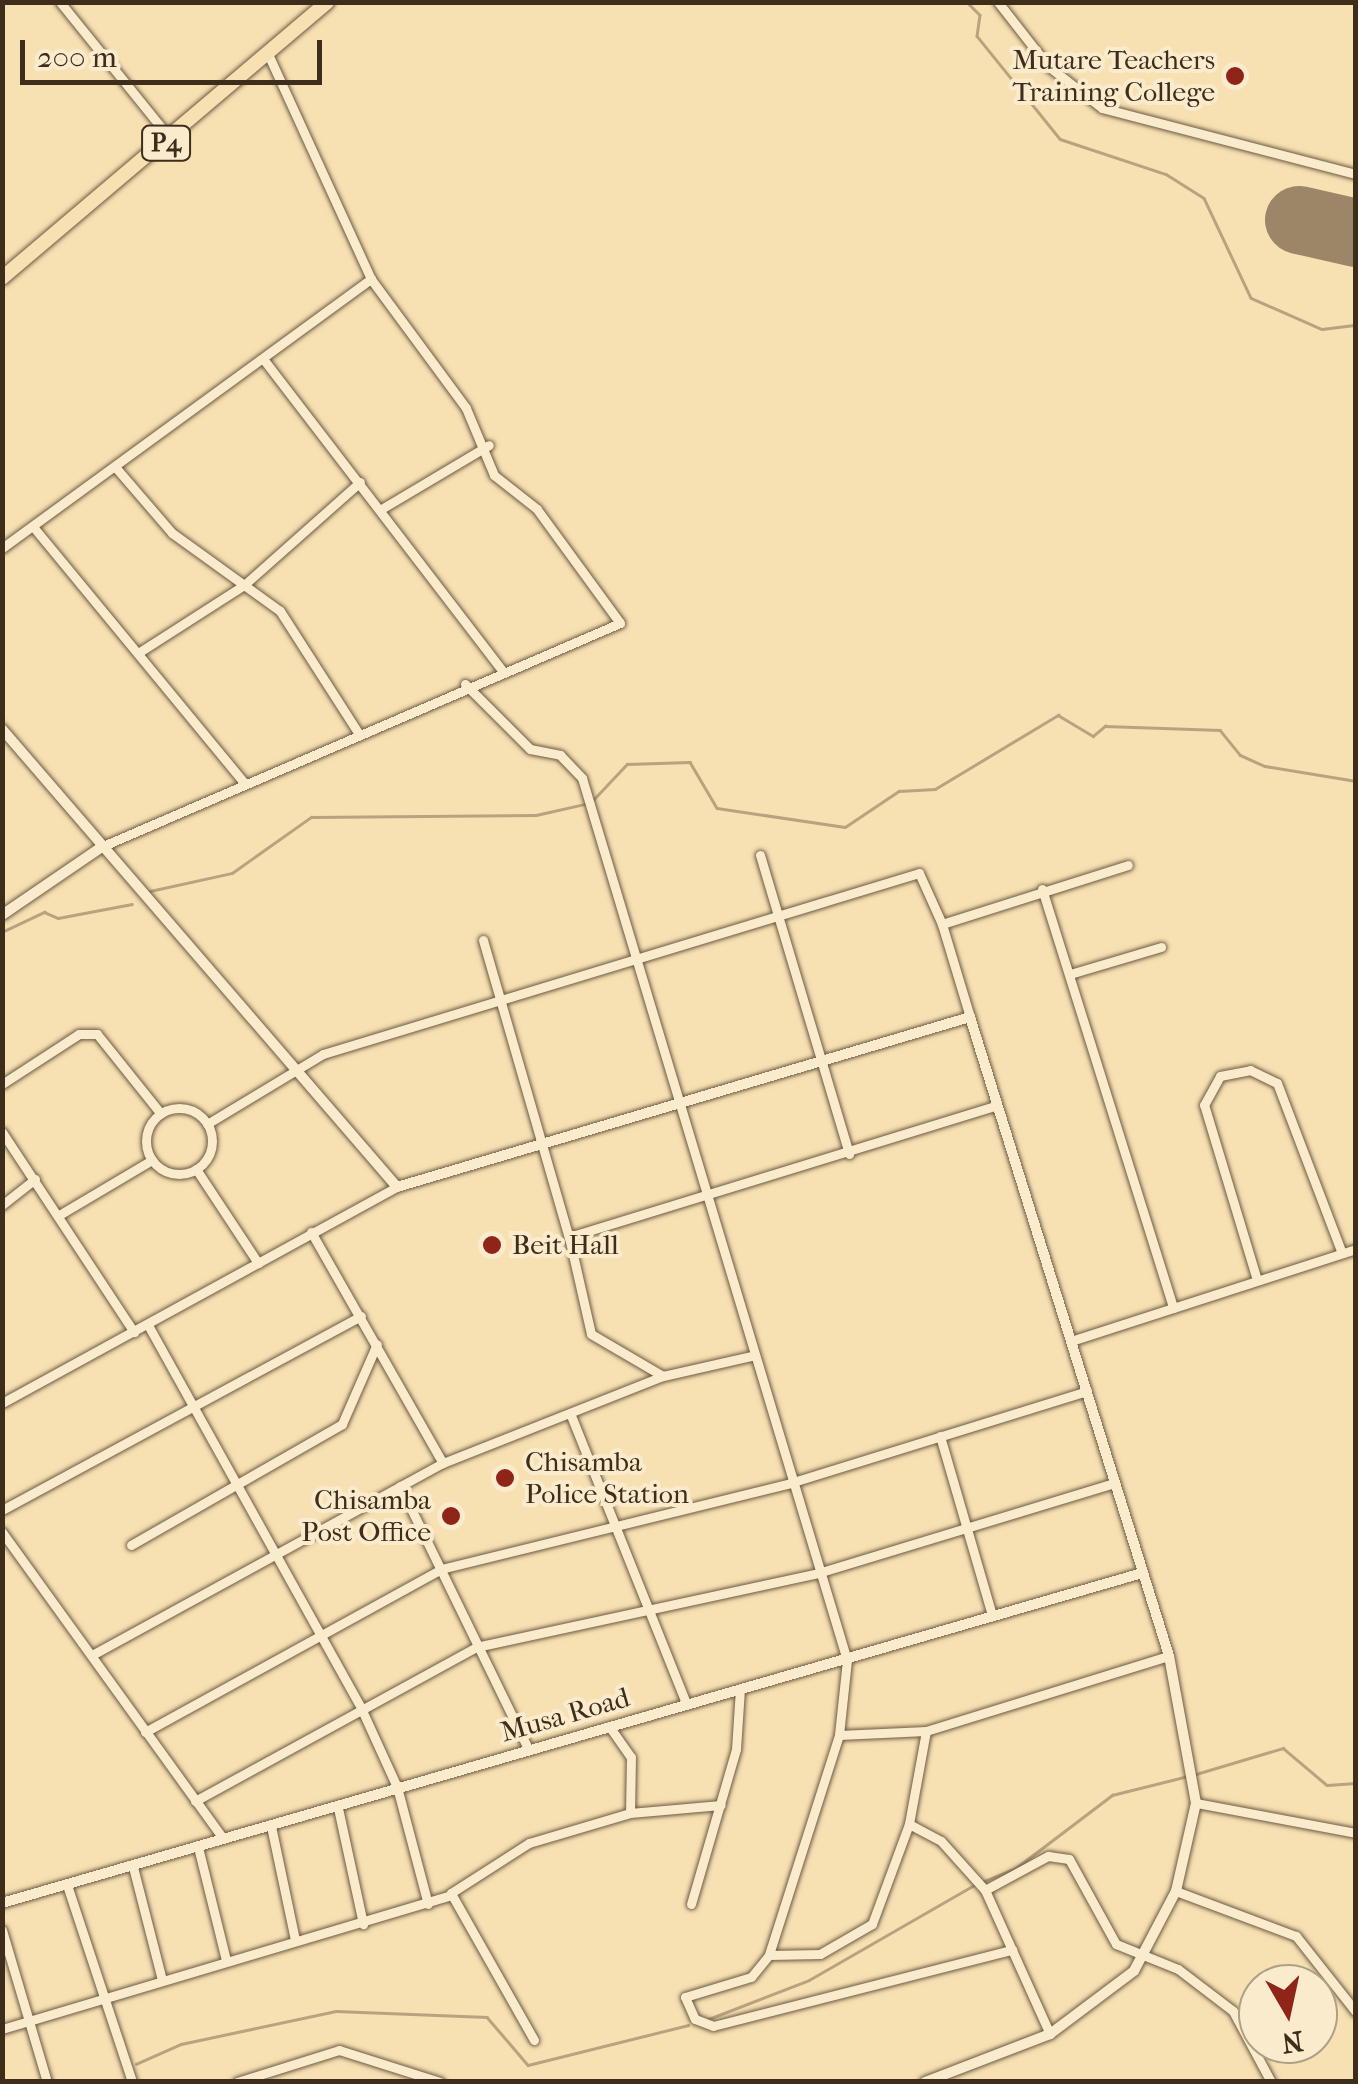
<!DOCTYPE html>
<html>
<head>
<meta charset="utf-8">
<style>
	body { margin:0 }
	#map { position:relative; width:1358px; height:2084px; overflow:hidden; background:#f7e0b2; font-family:"IM FELL French Canon",serif }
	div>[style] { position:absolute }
	.stream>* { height:2.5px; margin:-1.25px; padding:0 1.25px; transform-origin:1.25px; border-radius:1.25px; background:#b8a37f }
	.runway>* { height:68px; margin:-34px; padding:0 34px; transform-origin:34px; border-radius:34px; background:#9b8667 }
	.roads { filter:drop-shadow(0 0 2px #6d5a42) drop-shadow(0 0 2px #6d5a42) }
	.minor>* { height:9px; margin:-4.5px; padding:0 4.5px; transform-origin:4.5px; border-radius:4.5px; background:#faebcd }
	.minor>.ring { margin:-4.5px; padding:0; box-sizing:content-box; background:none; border:9px solid #faebcd; border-radius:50% }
	.tertiary>* { height:10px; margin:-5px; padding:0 5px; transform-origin:5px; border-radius:5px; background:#faebcd }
	.trunk>* { height:14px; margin:-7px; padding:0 7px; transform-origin:7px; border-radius:7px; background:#f7e0b2 }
	.dots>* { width:28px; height:28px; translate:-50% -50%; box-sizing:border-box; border:5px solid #faebcd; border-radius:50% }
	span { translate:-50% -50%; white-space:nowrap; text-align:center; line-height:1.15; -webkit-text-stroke:8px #faebcd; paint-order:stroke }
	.shield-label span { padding:2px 8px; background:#faebcd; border:2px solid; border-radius:8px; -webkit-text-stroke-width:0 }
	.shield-label { font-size:25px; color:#3f2d1c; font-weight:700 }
	.poi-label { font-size:28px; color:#3f2d1c }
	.right { translate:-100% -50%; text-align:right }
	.left { translate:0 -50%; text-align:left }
	.street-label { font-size:28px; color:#3f2d1c }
	.frame { position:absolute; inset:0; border:5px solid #3f2d1c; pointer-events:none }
	.north { position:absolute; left:1238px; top:1964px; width:100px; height:100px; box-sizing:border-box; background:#faebcd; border:2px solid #af9f86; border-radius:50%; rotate:171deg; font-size:28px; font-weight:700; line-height:40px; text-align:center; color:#3f2d1c }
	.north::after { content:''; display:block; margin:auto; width:35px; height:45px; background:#8f2418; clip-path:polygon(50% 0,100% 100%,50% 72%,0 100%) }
	.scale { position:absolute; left:20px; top:40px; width:302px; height:45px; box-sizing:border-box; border:5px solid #3f2d1c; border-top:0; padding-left:12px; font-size:30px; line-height:35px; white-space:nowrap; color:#3f2d1c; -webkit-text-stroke:8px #faebcd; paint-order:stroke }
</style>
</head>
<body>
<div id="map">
	<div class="stream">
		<div style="left:967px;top:2px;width:18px;rotate:45deg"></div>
		<div style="left:980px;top:15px;width:21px;rotate:98deg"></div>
		<div style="left:977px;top:36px;width:132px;rotate:51.1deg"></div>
		<div style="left:1060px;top:139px;width:112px;rotate:18.3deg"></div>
		<div style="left:1166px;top:174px;width:45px;rotate:32.3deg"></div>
		<div style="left:1204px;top:198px;width:110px;rotate:64.8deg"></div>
		<div style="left:1251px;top:298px;width:77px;rotate:23.6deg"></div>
		<div style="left:1322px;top:329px;width:34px;rotate:-7deg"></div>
		<div style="left:1356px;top:790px;width:15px;rotate:90deg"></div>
		<div style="left:592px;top:801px;width:51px;rotate:-46.6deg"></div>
		<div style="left:627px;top:764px;width:63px;rotate:-1.8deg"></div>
		<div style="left:690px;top:762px;width:53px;rotate:59.6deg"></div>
		<div style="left:717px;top:808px;width:129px;rotate:8.4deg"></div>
		<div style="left:845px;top:827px;width:65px;rotate:-33.7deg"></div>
		<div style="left:899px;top:791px;width:36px;rotate:-3deg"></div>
		<div style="left:935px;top:789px;width:144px;rotate:-31deg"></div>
		<div style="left:1058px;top:715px;width:41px;rotate:31deg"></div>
		<div style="left:1093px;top:736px;width:16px;rotate:-40deg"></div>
		<div style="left:1105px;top:726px;width:115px;rotate:2deg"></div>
		<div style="left:1220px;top:730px;width:32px;rotate:51deg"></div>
		<div style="left:1240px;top:755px;width:27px;rotate:24deg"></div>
		<div style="left:1265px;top:766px;width:92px;rotate:9.4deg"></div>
		<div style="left:150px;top:891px;width:84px;rotate:-12.4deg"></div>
		<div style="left:232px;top:873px;width:97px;rotate:-35.3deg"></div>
		<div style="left:311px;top:817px;width:225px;rotate:-0.5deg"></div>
		<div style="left:536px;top:815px;width:50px;rotate:-12.7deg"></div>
		<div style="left:2px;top:932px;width:47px;rotate:-25.5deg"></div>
		<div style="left:44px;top:912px;width:15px;rotate:23deg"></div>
		<div style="left:58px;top:918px;width:75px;rotate:-10.7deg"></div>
		<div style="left:1196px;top:1774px;width:91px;rotate:-16.6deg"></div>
		<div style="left:1283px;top:1748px;width:57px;rotate:40.1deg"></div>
		<div style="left:1327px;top:1785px;width:29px;rotate:-4deg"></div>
		<div style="left:982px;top:1882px;width:37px;rotate:-22deg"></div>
		<div style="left:1016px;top:1868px;width:121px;rotate:-37.2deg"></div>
		<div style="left:1112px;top:1795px;width:78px;rotate:-14deg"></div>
		<div style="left:706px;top:2020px;width:110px;rotate:-21.2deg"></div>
		<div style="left:809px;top:1980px;width:190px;rotate:-29.9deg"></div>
		<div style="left:136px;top:2064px;width:49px;rotate:-24deg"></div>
		<div style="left:181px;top:2044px;width:158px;rotate:-12deg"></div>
		<div style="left:336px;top:2011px;width:151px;rotate:2.3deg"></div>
		<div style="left:487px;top:2017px;width:63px;rotate:49.5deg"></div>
		<div style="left:528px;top:2065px;width:165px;rotate:-14deg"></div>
	</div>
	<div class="runway">
		<div style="left:1299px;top:220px;width:58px;rotate:12.8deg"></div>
	</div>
	<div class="roads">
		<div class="minor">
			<div style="left:60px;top:2px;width:174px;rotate:51.1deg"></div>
			<div style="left:998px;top:2px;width:81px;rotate:52deg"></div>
			<div style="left:1048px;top:66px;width:68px;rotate:37.9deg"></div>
			<div style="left:1102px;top:108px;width:262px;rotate:14.6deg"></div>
			<div style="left:264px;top:360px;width:391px;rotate:52.5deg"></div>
			<div style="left:117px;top:469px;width:84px;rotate:49.3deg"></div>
			<div style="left:172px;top:533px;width:133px;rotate:35.8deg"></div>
			<div style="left:280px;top:611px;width:143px;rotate:57.3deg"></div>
			<div style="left:383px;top:508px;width:123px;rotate:-30.7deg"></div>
			<div style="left:35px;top:529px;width:327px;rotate:50.5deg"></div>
			<div style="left:2px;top:548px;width:457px;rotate:-36.1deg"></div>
			<div style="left:138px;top:653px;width:126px;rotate:-32.7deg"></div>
			<div style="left:244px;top:585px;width:155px;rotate:-41.6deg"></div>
			<div style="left:465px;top:684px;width:92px;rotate:45deg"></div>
			<div style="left:530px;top:749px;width:31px;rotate:11deg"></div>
			<div style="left:560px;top:755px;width:32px;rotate:46deg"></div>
			<div style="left:582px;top:778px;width:921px;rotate:73.28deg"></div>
			<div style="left:847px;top:1660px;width:75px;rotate:96.1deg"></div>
			<div style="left:839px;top:1735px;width:87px;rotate:-2.6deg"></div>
			<div style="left:926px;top:1731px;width:254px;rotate:-17.2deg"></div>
			<div style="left:103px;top:846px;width:563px;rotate:-23.33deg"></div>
			<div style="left:620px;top:623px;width:141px;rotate:-126.1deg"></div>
			<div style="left:537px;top:509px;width:55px;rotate:-141.7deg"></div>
			<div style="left:494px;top:475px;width:73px;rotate:-112.7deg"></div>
			<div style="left:466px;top:408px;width:160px;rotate:-126.4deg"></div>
			<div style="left:371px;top:279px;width:247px;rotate:-114.6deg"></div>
			<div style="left:760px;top:855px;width:312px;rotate:73.4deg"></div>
			<div style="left:1042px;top:889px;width:439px;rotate:72.6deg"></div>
			<div style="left:483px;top:940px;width:309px;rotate:73.9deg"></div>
			<div style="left:569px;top:1237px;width:446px;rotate:-17.1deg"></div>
			<div style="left:1070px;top:974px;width:95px;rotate:-16.5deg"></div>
			<div style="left:970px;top:1017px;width:97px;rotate:-106.8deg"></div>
			<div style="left:942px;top:924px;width:195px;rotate:-17.6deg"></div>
			<div style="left:2px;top:1084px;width:92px;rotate:-33deg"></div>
			<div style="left:79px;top:1034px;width:18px"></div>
			<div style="left:97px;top:1034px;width:102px;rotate:51.3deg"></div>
			<div class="ring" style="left:146px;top:1108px;width:57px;height:57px"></div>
			<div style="left:207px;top:1124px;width:135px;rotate:-31.1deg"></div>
			<div style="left:323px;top:1054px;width:623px;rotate:-16.89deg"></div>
			<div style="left:919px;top:873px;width:56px;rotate:65.7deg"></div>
			<div style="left:2px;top:1132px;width:240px;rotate:56.6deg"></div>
			<div style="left:196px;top:1169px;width:113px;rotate:56.6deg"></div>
			<div style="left:2px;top:1205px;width:42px;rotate:-38.2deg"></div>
			<div style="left:59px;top:1215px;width:108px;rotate:-30.6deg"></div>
			<div style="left:311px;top:1232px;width:266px;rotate:60.3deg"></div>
			<div style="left:569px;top:1237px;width:99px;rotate:77.2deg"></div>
			<div style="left:591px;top:1334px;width:83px;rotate:30.3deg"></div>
			<div style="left:1257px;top:1280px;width:183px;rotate:-106.8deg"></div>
			<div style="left:1204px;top:1105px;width:33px;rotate:-61deg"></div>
			<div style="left:1220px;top:1076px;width:31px;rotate:-11deg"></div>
			<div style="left:1250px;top:1070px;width:30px;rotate:26deg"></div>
			<div style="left:1277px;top:1083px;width:182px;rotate:69.1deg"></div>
			<div style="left:148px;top:1325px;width:438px;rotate:60.9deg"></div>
			<div style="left:361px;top:1708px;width:87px;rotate:65.5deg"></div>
			<div style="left:397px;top:1787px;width:121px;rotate:75.2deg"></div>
			<div style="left:1071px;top:1341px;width:299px;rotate:-17.9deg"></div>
			<div style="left:2px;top:1403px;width:450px;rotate:-28.7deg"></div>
			<div style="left:570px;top:1413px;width:312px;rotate:68.2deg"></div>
			<div style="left:940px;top:1436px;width:186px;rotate:73.8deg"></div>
			<div style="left:400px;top:1486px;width:292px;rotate:64deg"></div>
			<div style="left:2px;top:1510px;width:408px;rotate:-28.4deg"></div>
			<div style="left:2px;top:1532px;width:377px;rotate:54.2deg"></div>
			<div style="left:131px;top:1545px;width:243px;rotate:-29.8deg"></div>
			<div style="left:342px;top:1424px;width:87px;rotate:-66.4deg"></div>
			<div style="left:92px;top:1655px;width:400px;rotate:-28.7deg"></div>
			<div style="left:443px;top:1463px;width:237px;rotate:-21.6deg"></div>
			<div style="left:663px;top:1376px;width:90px;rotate:-12.8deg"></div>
			<div style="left:609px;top:1726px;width:38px;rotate:55deg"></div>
			<div style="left:631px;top:1757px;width:56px;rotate:91deg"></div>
			<div style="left:926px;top:1731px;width:95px;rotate:100.4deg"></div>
			<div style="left:909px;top:1824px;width:36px;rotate:28deg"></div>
			<div style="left:941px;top:1841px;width:66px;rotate:48.1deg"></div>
			<div style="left:145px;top:1732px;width:338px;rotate:-28.8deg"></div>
			<div style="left:441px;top:1569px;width:359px;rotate:-13.8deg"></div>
			<div style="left:790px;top:1483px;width:311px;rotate:-17.2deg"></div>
			<div style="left:839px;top:1735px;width:231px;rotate:107.7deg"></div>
			<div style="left:769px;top:1955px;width:28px;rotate:129deg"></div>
			<div style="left:751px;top:1977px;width:69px;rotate:163.1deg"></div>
			<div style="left:685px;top:1997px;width:24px;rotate:66deg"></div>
			<div style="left:695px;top:2019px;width:19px;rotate:21deg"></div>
			<div style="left:713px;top:2026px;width:309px;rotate:-14.3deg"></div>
			<div style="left:1012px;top:1950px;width:92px;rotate:65.7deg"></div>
			<div style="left:195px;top:1801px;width:320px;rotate:-28.7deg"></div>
			<div style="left:476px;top:1647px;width:350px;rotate:-12.2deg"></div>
			<div style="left:818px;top:1573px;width:310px;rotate:-16.9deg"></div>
			<div style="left:1196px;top:1803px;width:163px;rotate:10.6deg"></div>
			<div style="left:338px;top:1808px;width:119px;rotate:77.8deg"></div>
			<div style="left:271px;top:1826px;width:116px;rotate:78.1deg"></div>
			<div style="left:198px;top:1847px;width:116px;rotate:76.1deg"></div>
			<div style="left:133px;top:1867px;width:117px;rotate:75.6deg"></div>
			<div style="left:67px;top:1885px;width:207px;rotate:71.7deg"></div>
			<div style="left:1176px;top:1891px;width:128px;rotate:20.6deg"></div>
			<div style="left:1296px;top:1936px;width:97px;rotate:51.7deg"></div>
			<div style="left:691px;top:1904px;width:161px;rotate:-73.8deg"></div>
			<div style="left:736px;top:1749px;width:60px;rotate:-86.2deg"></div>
			<div style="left:2px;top:1930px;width:159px;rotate:73.5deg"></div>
			<div style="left:1012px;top:1950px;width:66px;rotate:-114.2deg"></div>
			<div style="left:985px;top:1890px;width:72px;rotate:-28.4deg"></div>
			<div style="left:1048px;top:1856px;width:21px;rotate:8deg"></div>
			<div style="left:1069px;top:1859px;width:97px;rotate:61.1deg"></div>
			<div style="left:1116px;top:1944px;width:67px;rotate:22deg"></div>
			<div style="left:1178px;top:1969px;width:69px;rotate:37.4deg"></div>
			<div style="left:1233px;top:2011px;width:81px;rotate:61.8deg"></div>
			<div style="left:769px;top:1955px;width:51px;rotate:-1.1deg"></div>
			<div style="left:820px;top:1954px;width:60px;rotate:-30deg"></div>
			<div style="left:872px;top:1924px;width:107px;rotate:-69.7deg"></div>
			<div style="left:2px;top:2029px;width:466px;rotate:-16.6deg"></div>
			<div style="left:534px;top:2040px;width:169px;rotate:-119.5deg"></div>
			<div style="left:451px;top:1893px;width:93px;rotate:-32.7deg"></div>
			<div style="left:529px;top:1843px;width:105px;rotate:-16.5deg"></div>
			<div style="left:630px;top:1813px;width:91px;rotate:-5deg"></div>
			<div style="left:237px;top:2082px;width:107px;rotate:-17.4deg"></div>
			<div style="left:339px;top:2050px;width:106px;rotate:17.6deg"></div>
		</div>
		<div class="tertiary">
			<div style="left:2px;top:729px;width:605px;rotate:49.22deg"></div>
			<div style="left:397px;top:1187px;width:598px;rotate:-16.52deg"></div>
			<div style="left:970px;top:1017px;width:669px;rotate:72.7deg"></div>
			<div style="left:1169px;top:1656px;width:149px;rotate:79.6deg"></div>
			<div style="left:1196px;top:1803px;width:90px;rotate:102.8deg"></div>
			<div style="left:1176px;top:1891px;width:90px;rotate:117.7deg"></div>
			<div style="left:1134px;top:1971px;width:105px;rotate:143.1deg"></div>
			<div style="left:1050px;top:2034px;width:134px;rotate:159deg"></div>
			<div style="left:2px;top:915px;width:122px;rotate:-34.3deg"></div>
			<div style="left:2px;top:1903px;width:1187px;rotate:-16.14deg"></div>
		</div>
		<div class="trunk">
			<div style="left:2px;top:278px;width:426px;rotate:-40.3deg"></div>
		</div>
	</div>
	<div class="dots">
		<div style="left:1235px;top:76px;background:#8f2418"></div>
		<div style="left:492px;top:1245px;background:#8f2418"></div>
		<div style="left:505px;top:1478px;background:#8f2418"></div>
		<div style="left:451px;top:1516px;background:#8f2418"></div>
	</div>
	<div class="shield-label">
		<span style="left:166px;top:143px">P4</span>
	</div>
	<div class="poi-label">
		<span class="right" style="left:1215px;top:76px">Mutare Teachers<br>Training College</span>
		<span class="left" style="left:512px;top:1245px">Beit Hall</span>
		<span class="left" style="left:525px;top:1478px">Chisamba<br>Police Station</span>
		<span class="right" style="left:431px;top:1516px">Chisamba<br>Post Office</span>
	</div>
	<div class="street-label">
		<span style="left:565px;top:1715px;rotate:-16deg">Musa Road</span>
	</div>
	<div class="frame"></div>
	<div class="north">N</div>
	<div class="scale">200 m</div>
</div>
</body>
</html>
